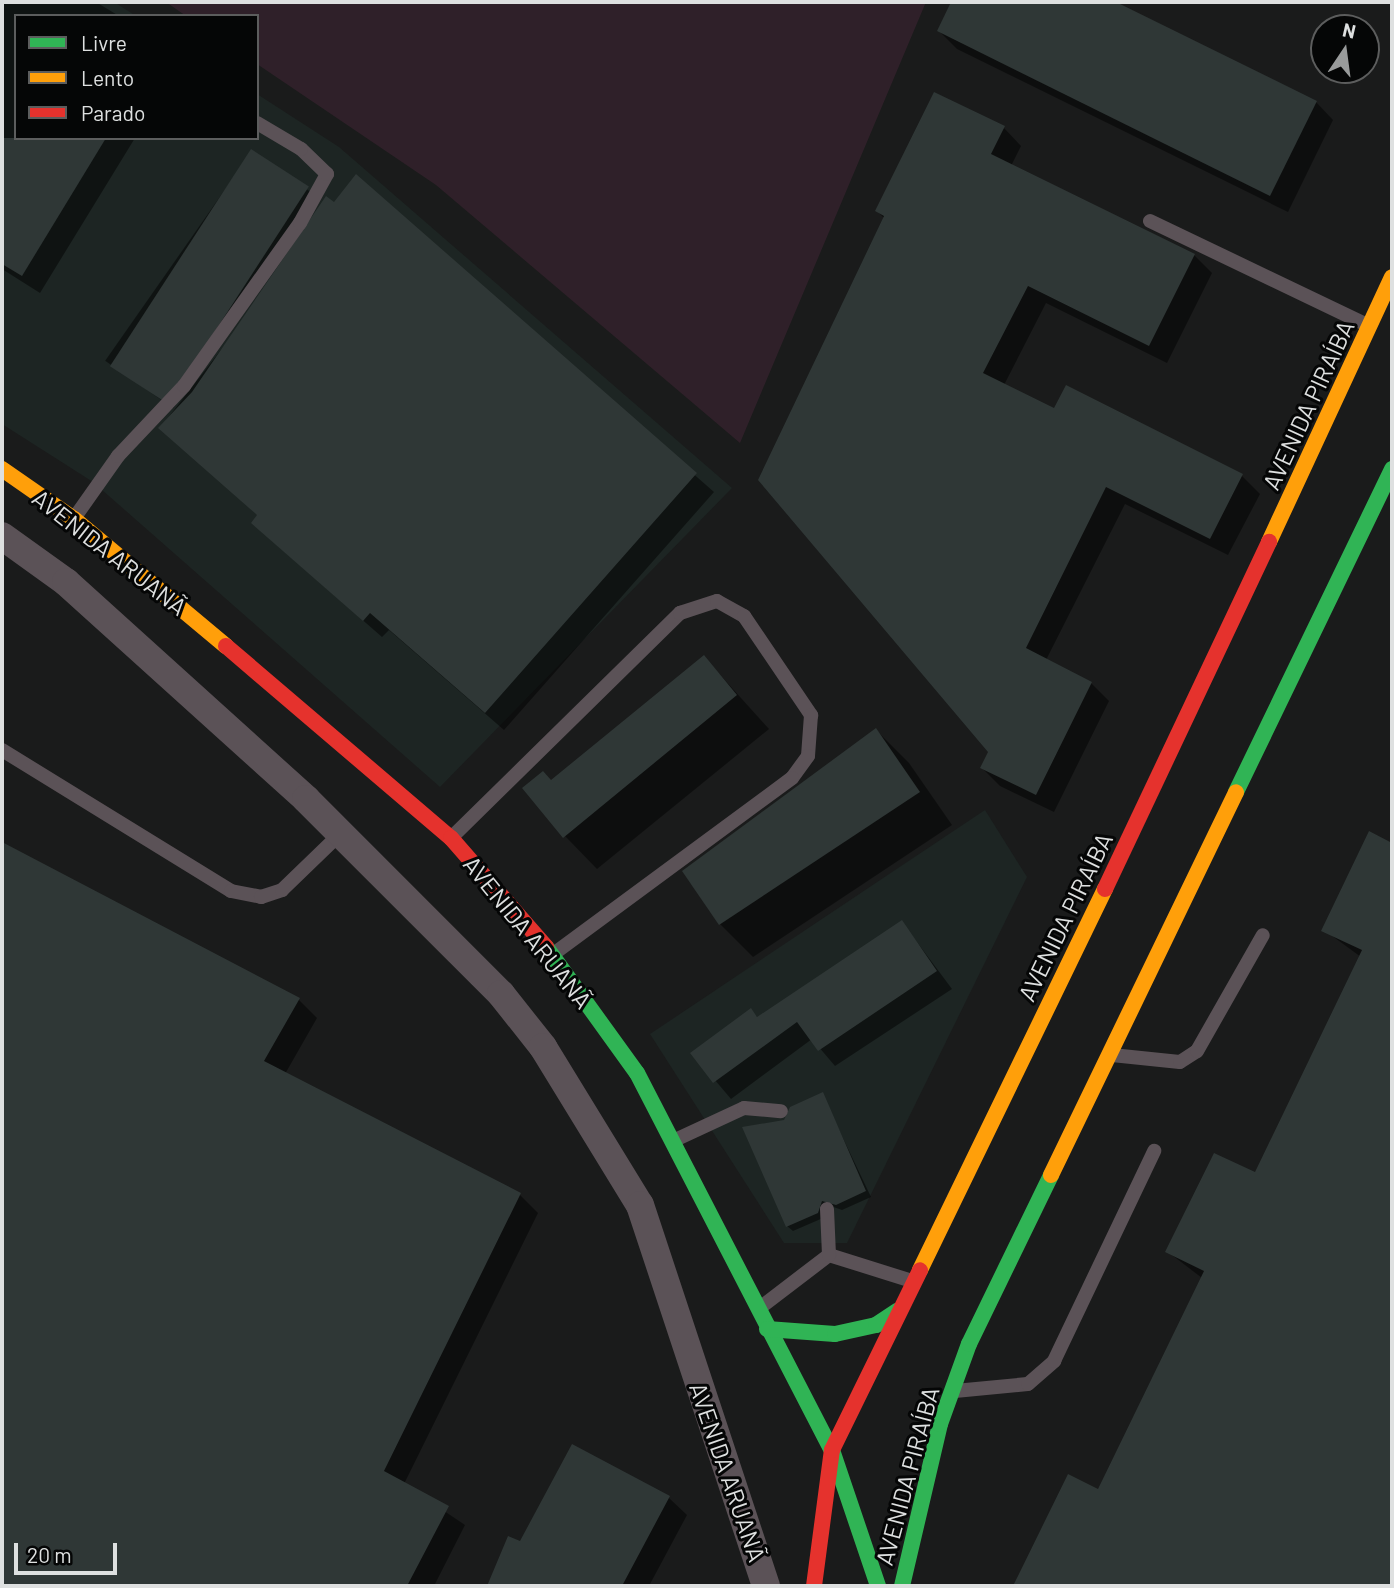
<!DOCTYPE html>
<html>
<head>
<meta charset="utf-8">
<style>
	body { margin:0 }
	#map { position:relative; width:1394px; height:1588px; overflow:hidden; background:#1a1b1b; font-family:Barlow,sans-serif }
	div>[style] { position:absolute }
	.built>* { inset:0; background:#1d2523 }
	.green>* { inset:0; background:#2f2029 }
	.shadow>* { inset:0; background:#0007; transform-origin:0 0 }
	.building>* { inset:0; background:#2f3736; transform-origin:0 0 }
	.lane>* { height:14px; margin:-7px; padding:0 7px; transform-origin:7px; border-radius:7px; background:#5b5257 }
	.street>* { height:28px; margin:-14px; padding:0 14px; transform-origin:14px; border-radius:14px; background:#5b5257 }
	.fast>* { height:16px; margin:-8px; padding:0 8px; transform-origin:8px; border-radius:8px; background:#30b455 }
	.slow>* { height:16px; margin:-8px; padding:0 8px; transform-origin:8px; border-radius:8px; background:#ff9f0a }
	.jam>* { height:16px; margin:-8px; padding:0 8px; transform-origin:8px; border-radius:8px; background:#e5322d }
	span { translate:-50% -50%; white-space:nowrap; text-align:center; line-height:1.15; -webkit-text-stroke:6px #050606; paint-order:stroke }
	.street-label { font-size:24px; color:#dee0e0 }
	.frame { position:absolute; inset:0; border:4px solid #dee0e0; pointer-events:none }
	.legend { position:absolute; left:14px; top:14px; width:245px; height:126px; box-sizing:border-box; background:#050606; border:2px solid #5c5d5d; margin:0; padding:9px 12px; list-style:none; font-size:21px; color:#dee0e0 }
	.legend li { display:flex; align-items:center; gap:14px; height:35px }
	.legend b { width:35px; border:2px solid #5c5d5d }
	.north { position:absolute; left:1310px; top:14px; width:70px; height:70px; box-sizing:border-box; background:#050606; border:2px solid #5c5d5d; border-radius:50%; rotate:13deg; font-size:19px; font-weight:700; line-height:28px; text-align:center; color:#dee0e0 }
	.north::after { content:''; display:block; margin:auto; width:24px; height:32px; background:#999b9b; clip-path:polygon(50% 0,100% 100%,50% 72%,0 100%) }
	.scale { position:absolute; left:14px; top:1543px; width:103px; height:32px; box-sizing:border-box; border:4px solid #dee0e0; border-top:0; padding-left:9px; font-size:21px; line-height:24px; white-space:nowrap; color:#dee0e0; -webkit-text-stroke:5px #050606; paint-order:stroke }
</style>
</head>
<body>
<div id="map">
	<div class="built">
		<div style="clip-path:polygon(2px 2px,114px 2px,136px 16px,16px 16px,16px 138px,257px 138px,257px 94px,339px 147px,732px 488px,440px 787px,93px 482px,2px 424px)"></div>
		<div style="clip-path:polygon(985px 810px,1027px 877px,847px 1243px,784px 1243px,650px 1034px)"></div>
	</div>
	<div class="green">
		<div style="clip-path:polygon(166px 2px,926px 2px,740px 443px,436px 185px,257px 64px,257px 16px,186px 16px)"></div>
	</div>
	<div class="shadow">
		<div style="clip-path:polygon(2px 2px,96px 2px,119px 16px,16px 16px,16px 138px,135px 138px,40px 293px,2px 269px)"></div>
		<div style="clip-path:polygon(953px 2px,1112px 2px,1316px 102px,1333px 120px,1288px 212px,957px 49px,939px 31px)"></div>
		<div style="clip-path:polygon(1004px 128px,1021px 146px,1011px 166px,1194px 255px,1212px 273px,1167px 363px,1046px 303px,1004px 385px,1054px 411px,1242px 476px,1260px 494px,1228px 555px,1125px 504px,1046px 660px,1091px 683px,1109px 701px,1054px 812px,1000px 786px,982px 768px,990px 752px,885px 219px,877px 211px)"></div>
		<div style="left:252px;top:151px;width:83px;height:256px;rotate:35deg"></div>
		<div style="clip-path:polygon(356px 177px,714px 492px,504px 730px,389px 630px,382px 637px,271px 540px,253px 523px,259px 516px,160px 428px)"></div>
		<div style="clip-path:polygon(704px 657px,769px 729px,597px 869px,565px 836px,551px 782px)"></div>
		<div style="clip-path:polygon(876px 730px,909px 763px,952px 825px,753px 957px,720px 924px)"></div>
		<div style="clip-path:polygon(1370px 834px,1392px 844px,1392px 1586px,1015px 1586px,1069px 1477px,1099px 1491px,1202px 1278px,1168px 1252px,1255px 1175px,1361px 957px,1324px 930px)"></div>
		<div style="clip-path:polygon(2px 844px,299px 1000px,317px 1018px,285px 1074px,520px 1195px,538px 1213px,404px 1484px,465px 1525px,434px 1586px,2px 1586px)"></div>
		<div style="clip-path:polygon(902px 922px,952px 989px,835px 1066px,812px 1039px,731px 1099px,692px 1053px,751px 1011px,758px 1018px)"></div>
		<div style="clip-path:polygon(822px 1094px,871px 1197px,842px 1210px,828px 1205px,823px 1218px,793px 1231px,787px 1226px)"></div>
		<div style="clip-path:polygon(669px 1498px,687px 1515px,649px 1586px,489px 1586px,509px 1539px,521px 1544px)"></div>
	</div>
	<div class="building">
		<div style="clip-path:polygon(951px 2px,1116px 2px,1317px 101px,1270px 196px,937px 31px)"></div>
		<div style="clip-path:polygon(934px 92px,1005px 126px,991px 154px,1195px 254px,1149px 346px,1028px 286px,983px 373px,1054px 408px,1066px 385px,1243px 474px,1210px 539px,1106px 487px,1026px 648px,1092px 682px,1036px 795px,980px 768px,988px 752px,758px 480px,884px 216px,875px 211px)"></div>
		<div style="clip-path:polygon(2px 138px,106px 138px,22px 276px,2px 264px)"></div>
		<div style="left:251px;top:149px;width:69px;height:259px;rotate:33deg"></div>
		<div style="clip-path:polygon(356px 174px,697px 473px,485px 713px,370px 613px,363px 621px,251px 523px,257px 515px,158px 428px,192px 392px,326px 196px,334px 202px)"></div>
		<div style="clip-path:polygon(704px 655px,737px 695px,563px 838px,522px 788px,543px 771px,551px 780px)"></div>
		<div style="clip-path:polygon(876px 728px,920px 792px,719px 925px,682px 871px)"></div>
		<div style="clip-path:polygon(1369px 831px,1392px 843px,1392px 1586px,1013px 1586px,1068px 1474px,1098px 1489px,1204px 1271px,1165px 1252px,1214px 1153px,1255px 1172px,1362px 950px,1321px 931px)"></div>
		<div style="clip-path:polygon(2px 842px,300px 998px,264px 1061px,521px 1193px,384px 1471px,449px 1506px,407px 1586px,2px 1586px)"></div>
		<div style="clip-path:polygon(902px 920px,937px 971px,818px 1051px,797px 1022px,713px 1083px,690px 1053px,751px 1008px,757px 1017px)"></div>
		<div style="clip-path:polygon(823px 1092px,866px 1191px,836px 1205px,822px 1201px,818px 1213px,786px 1227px,742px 1127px,784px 1120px,790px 1107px)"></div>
		<div style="clip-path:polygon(572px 1444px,670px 1496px,622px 1586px,487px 1586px,508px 1536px,520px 1541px)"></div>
	</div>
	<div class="lane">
		<div style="left:1150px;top:221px;width:241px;rotate:25.6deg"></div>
		<div style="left:75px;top:517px;width:75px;rotate:-54.8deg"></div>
		<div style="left:118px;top:456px;width:96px;rotate:-46.7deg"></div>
		<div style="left:184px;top:386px;width:200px;rotate:-54.6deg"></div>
		<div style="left:300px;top:223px;width:56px;rotate:-61.1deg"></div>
		<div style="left:327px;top:174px;width:36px;rotate:-136deg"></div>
		<div style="left:301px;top:149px;width:51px;rotate:-149.4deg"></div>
		<div style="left:2px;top:750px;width:269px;rotate:31.6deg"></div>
		<div style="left:231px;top:891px;width:31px;rotate:11deg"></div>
		<div style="left:261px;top:897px;width:22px;rotate:-18deg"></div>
		<div style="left:282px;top:890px;width:82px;rotate:-44deg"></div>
		<div style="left:452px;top:837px;width:320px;rotate:-44.5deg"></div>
		<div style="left:680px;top:613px;width:39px;rotate:-18deg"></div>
		<div style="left:717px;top:601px;width:31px;rotate:29deg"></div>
		<div style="left:744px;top:616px;width:120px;rotate:55.9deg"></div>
		<div style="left:811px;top:715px;width:41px;rotate:94.2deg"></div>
		<div style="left:808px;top:756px;width:27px;rotate:126deg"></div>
		<div style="left:792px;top:778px;width:295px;rotate:143.6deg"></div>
		<div style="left:1112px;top:1055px;width:68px;rotate:5.9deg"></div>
		<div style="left:1180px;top:1062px;width:20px;rotate:-33deg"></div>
		<div style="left:1197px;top:1051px;width:133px;rotate:-60.4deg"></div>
		<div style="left:675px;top:1140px;width:76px;rotate:-24.9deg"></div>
		<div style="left:744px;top:1108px;width:37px;rotate:5deg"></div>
		<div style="left:829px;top:1255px;width:87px;rotate:17.4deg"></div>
		<div style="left:761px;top:1307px;width:86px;rotate:-37.4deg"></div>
		<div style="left:829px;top:1255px;width:46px;rotate:-92.5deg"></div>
		<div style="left:955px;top:1391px;width:73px;rotate:-5.5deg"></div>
		<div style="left:1028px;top:1384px;width:35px;rotate:-41deg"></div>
		<div style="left:1054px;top:1361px;width:233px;rotate:-64.5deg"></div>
	</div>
	<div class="street">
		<div style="left:2px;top:536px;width:79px;rotate:35.7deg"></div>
		<div style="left:66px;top:582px;width:324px;rotate:42.1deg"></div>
		<div style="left:306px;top:799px;width:276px;rotate:45deg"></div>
		<div style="left:501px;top:994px;width:68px;rotate:51.6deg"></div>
		<div style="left:543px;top:1047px;width:185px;rotate:58.5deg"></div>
		<div style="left:640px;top:1205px;width:401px;rotate:71.7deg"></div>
	</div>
	<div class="fast">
		<div style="left:1236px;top:792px;width:359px;rotate:-64.2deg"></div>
		<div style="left:546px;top:947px;width:155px;rotate:54.2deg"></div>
		<div style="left:637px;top:1073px;width:424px;rotate:62.7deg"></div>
		<div style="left:832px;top:1450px;width:144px;rotate:71.3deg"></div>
		<div style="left:767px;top:1329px;width:68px;rotate:4.2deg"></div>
		<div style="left:835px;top:1334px;width:42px;rotate:-12.4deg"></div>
		<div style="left:876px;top:1325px;width:25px;rotate:-34deg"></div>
		<div style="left:902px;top:1586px;width:166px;rotate:-76.8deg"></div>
		<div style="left:940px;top:1424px;width:85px;rotate:-70.1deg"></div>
		<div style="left:969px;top:1344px;width:188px;rotate:-64.1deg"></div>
	</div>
	<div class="slow">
		<div style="left:2px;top:469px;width:88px;rotate:34.8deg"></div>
		<div style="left:74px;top:519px;width:198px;rotate:39.9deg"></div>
		<div style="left:1269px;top:542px;width:292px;rotate:-65.1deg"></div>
		<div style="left:1051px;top:1175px;width:425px;rotate:-64.2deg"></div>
		<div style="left:920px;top:1270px;width:424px;rotate:-64.1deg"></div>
	</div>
	<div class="jam">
		<div style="left:226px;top:646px;width:296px;rotate:40.5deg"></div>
		<div style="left:451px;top:838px;width:145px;rotate:48.9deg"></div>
		<div style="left:1105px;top:889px;width:384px;rotate:-64.7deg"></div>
		<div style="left:814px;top:1586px;width:137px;rotate:-82.5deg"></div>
		<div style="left:832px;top:1450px;width:200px;rotate:-63.9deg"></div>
	</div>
	<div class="street-label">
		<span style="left:1308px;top:405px;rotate:-65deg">AVENIDA PIRAÍBA</span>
		<span style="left:110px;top:552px;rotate:38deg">AVENIDA ARUANÃ</span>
		<span style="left:1065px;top:917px;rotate:-64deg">AVENIDA PIRAÍBA</span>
		<span style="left:528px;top:932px;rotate:51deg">AVENIDA ARUANÃ</span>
		<span style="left:728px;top:1472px;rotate:71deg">AVENIDA ARUANÃ</span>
		<span style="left:907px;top:1476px;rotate:-75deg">AVENIDA PIRAÍBA</span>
	</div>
	<div class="frame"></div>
	<ul class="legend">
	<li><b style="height:9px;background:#30b455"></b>Livre</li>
	<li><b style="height:9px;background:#ff9f0a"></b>Lento</li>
	<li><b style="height:9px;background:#e5322d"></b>Parado</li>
	</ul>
	<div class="north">N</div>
	<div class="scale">20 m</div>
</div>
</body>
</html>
